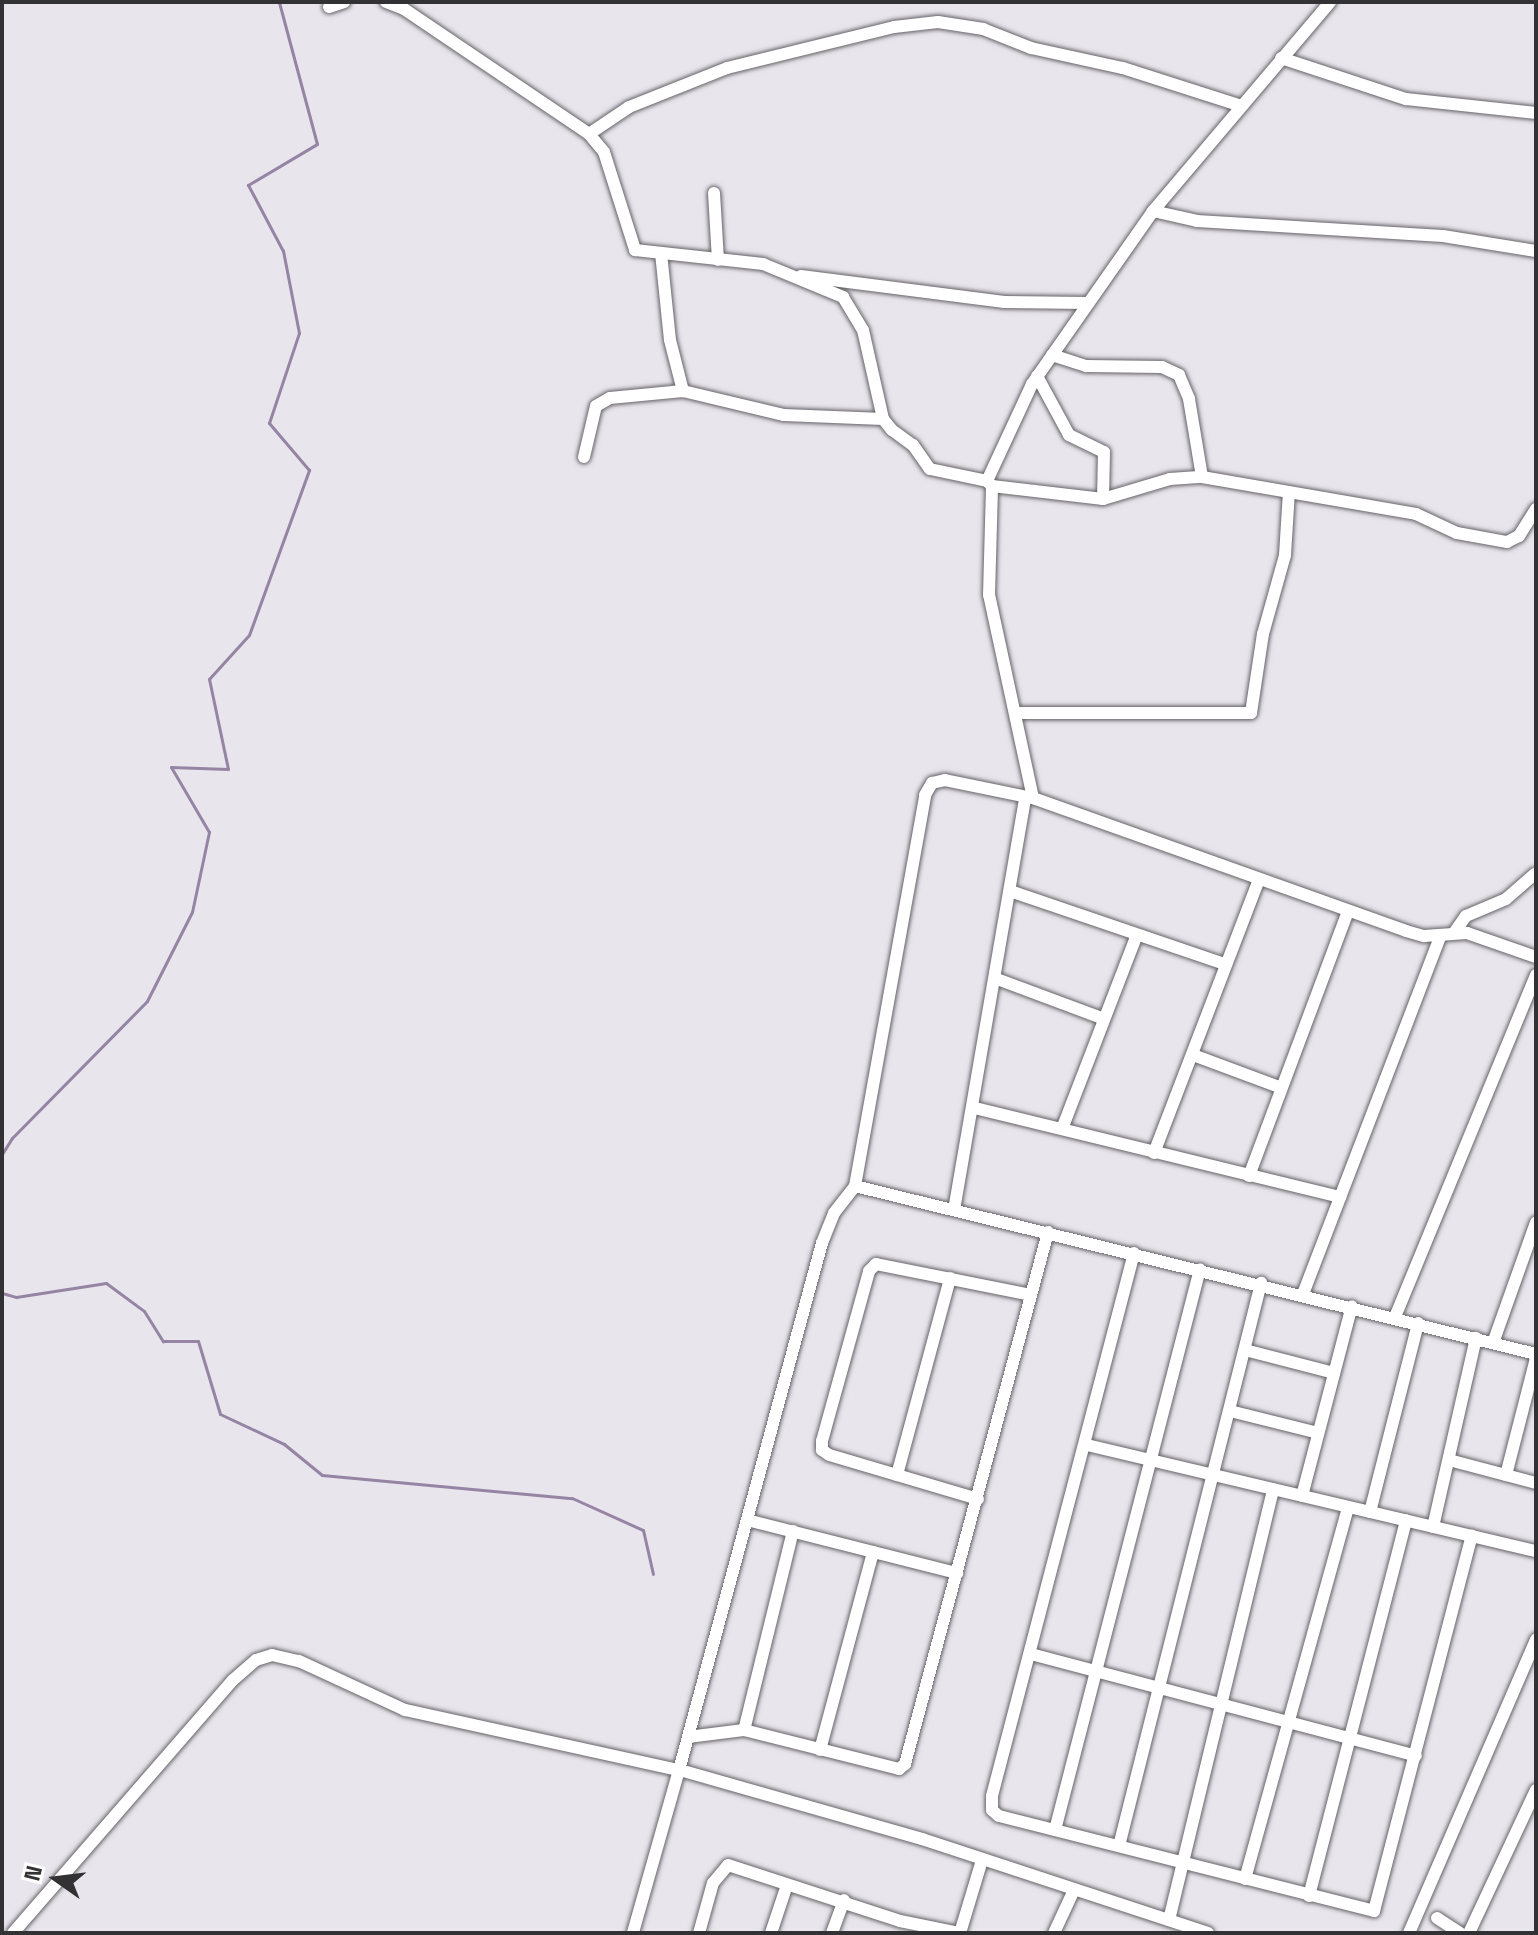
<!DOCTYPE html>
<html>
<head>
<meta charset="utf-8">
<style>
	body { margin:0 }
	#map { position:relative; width:1538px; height:1935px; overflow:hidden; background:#e8e5ec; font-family:"Space Grotesk",sans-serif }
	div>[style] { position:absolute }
	.stream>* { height:3px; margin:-1.5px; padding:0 1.5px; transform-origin:1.5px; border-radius:1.5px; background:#9584a4 }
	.roads { filter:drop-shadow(0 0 2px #656268) drop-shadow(0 0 2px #656268) }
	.minor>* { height:12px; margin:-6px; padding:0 6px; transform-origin:6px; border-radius:6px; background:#fff }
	span { translate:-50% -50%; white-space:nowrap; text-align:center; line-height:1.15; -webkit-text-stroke:8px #fff; paint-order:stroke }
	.frame { position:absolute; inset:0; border:4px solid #323133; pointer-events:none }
	.north { position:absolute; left:16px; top:1839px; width:80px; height:80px; -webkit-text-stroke:6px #fff; paint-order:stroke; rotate:284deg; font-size:22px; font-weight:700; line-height:32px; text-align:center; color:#323133 }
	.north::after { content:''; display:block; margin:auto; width:28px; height:36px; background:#323133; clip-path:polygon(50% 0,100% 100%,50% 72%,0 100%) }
</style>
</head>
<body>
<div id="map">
	<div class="stream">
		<div style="left:2px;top:1154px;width:19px;rotate:-58deg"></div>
		<div style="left:12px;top:1138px;width:192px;rotate:-45.4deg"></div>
		<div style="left:147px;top:1001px;width:100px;rotate:-63.2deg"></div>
		<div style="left:192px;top:912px;width:82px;rotate:-78deg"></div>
		<div style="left:209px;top:832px;width:75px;rotate:-120.3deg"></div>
		<div style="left:171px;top:767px;width:57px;rotate:2deg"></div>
		<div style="left:228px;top:769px;width:92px;rotate:-101.9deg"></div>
		<div style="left:209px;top:679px;width:59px;rotate:-47.7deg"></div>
		<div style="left:249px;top:635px;width:176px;rotate:-70deg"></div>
		<div style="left:309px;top:470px;width:62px;rotate:-130.4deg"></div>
		<div style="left:269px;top:423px;width:95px;rotate:-71.6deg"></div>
		<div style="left:299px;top:333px;width:84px;rotate:-101deg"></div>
		<div style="left:283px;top:251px;width:75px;rotate:-117.9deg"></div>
		<div style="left:248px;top:185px;width:80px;rotate:-30.7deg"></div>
		<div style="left:317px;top:144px;width:147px;rotate:-105deg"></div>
		<div style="left:2px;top:1293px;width:15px;rotate:16deg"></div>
		<div style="left:16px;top:1297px;width:91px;rotate:-8.8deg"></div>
		<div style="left:106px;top:1283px;width:47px;rotate:36.4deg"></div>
		<div style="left:144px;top:1311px;width:36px;rotate:58deg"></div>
		<div style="left:163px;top:1341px;width:35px"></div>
		<div style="left:198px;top:1341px;width:76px;rotate:73.2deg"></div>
		<div style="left:220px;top:1414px;width:71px;rotate:25.1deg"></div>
		<div style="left:284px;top:1444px;width:49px;rotate:39.2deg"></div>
		<div style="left:322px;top:1475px;width:251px;rotate:5.3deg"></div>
		<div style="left:572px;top:1498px;width:78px;rotate:24.3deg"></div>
		<div style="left:643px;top:1530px;width:45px;rotate:77.2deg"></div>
	</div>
	<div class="roads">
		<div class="minor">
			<div style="left:386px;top:2px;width:19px;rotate:21deg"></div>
			<div style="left:404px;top:9px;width:223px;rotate:34deg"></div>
			<div style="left:589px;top:134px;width:23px;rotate:50deg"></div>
			<div style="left:604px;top:152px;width:103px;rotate:72.4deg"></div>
			<div style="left:635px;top:250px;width:129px;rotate:6.2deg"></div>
			<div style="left:763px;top:264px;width:87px;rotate:22.4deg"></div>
			<div style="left:843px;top:297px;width:39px;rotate:59deg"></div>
			<div style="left:863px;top:330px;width:91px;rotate:77.3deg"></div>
			<div style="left:883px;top:419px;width:14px;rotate:51deg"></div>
			<div style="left:892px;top:430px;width:26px;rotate:36deg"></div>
			<div style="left:913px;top:445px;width:29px;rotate:55deg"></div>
			<div style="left:930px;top:469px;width:58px;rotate:11.9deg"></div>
			<div style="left:329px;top:7px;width:16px;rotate:-18deg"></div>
			<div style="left:1281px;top:58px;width:132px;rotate:18.2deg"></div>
			<div style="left:1406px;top:99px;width:131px;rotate:6.1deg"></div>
			<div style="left:589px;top:134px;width:48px;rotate:-34deg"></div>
			<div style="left:629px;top:107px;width:105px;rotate:-21.7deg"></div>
			<div style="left:727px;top:68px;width:172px;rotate:-13.8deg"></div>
			<div style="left:894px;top:27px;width:44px;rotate:-6.5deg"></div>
			<div style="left:938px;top:22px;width:46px;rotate:8.8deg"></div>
			<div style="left:983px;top:29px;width:52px;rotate:21.6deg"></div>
			<div style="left:1031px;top:48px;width:94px;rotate:12.3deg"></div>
			<div style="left:1123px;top:68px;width:121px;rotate:17.8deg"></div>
			<div style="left:714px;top:193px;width:67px;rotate:86.6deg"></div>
			<div style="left:1153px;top:211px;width:45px;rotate:12.8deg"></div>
			<div style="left:1197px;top:221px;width:246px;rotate:3.5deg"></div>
			<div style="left:1443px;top:236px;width:94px;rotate:9.2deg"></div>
			<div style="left:661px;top:253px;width:87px;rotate:84.1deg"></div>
			<div style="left:670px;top:340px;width:53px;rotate:75.7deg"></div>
			<div style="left:801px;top:276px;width:205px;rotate:7.3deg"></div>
			<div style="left:1004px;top:302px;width:84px;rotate:0.7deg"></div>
			<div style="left:1052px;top:355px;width:36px;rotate:18deg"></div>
			<div style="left:1086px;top:366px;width:76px;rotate:0.8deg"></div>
			<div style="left:1162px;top:367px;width:19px;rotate:25deg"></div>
			<div style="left:1179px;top:375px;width:26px;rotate:67deg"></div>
			<div style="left:1189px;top:399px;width:79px;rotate:80.5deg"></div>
			<div style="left:1037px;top:376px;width:67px;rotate:61.5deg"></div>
			<div style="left:1069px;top:435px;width:39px;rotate:26deg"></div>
			<div style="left:1104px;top:452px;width:47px;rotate:91.2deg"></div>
			<div style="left:584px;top:457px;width:52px;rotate:-76.8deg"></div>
			<div style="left:596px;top:406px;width:16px;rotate:-30deg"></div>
			<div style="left:610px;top:398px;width:73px;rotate:-5.5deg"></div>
			<div style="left:683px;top:391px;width:104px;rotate:13.4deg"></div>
			<div style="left:784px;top:415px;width:99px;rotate:2.3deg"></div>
			<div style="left:992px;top:486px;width:112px;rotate:6.7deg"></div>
			<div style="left:1103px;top:499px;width:70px;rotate:-16.6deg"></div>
			<div style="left:1170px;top:479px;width:32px;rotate:-4deg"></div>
			<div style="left:1202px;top:477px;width:217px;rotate:9.8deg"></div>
			<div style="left:1416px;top:514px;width:45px;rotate:24.9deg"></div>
			<div style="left:1457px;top:533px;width:51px;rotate:10.2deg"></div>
			<div style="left:1507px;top:542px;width:13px;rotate:-27deg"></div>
			<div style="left:1519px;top:536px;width:32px;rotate:-58deg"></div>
			<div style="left:1015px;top:713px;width:236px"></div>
			<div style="left:1251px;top:713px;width:80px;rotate:-81.4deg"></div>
			<div style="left:1263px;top:634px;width:82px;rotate:-74.4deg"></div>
			<div style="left:1285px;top:555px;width:63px;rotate:-86.4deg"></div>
			<div style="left:1033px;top:798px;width:208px;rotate:-102.2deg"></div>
			<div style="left:989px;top:595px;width:109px;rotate:-88.4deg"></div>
			<div style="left:992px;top:486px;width:7px;rotate:-135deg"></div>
			<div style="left:987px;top:481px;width:107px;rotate:-65.1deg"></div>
			<div style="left:1032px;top:384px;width:211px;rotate:-55deg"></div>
			<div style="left:1153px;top:211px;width:274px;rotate:-49.7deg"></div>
			<div style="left:1010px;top:891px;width:227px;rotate:18.8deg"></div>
			<div style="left:1454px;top:933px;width:21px;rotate:-55deg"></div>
			<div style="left:1466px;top:916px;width:43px;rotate:-23deg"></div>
			<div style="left:1506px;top:899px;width:38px;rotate:-41deg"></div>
			<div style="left:997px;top:979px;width:112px;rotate:20.4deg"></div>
			<div style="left:1193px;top:1055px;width:92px;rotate:20.4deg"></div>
			<div style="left:975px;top:1108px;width:376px;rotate:13.7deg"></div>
			<div style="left:1062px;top:1129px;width:208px;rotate:-68.9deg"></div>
			<div style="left:1154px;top:1153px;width:292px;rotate:-69deg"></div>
			<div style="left:1249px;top:1176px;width:283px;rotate:-69.5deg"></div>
			<div style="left:855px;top:1186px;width:701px;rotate:13.86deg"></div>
			<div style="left:954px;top:1210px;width:417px;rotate:-80.2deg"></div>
			<div style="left:1134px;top:1253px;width:561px;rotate:104.66deg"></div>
			<div style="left:992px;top:1796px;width:14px;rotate:90deg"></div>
			<div style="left:992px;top:1810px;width:9px;rotate:41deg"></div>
			<div style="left:999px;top:1816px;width:387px;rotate:14.2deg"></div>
			<div style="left:1374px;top:1911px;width:388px;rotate:-75.4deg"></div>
			<div style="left:1303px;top:1294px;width:382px;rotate:-69deg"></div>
			<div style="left:1395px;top:1317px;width:370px;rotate:-67.6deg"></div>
			<div style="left:1493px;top:1343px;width:128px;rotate:-70.4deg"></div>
			<div style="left:1245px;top:1350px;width:92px;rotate:14.5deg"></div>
			<div style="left:1230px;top:1411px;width:91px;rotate:14deg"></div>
			<div style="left:1087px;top:1445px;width:461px;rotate:13.3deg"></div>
			<div style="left:1449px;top:1460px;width:90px;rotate:14.8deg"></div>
			<div style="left:897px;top:1475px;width:204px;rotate:-74.9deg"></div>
			<div style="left:1506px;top:1475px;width:121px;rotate:-75.6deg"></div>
			<div style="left:1302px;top:1496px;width:196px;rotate:-75.3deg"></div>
			<div style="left:978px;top:1499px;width:155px;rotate:-163.5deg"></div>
			<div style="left:829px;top:1455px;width:9px;rotate:-144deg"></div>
			<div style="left:822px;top:1450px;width:9px;rotate:-90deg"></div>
			<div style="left:822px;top:1441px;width:176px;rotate:-74.5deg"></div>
			<div style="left:869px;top:1271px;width:10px;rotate:-45deg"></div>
			<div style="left:876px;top:1264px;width:158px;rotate:11.3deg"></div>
			<div style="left:1370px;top:1512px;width:195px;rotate:-75.7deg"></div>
			<div style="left:747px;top:1520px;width:217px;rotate:14.2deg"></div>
			<div style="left:1433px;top:1527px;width:194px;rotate:-77.2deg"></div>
			<div style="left:793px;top:1531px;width:205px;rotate:103.8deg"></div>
			<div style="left:744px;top:1730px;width:160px;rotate:14.1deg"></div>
			<div style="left:899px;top:1769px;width:8px;rotate:-40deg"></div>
			<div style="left:905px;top:1764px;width:551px;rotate:-74.95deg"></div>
			<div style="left:1031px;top:1654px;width:398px;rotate:14.8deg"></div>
			<div style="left:688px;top:1737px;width:56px;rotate:-7.1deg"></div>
			<div style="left:820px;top:1750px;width:205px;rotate:-75deg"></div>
			<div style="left:1055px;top:1830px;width:579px;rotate:-75.51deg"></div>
			<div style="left:1119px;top:1846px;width:581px;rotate:-75.84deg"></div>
			<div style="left:1245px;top:1879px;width:386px;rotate:-74.5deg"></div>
			<div style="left:1309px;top:1896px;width:388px;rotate:-75.5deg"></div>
			<div style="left:1437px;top:1918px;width:27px;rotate:33deg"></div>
			<div style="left:1169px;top:1920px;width:443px;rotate:-76.4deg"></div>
			<div style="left:13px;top:1933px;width:335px;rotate:-49deg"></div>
			<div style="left:233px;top:1680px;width:30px;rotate:-41deg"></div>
			<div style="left:256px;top:1660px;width:17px;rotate:-17deg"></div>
			<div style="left:272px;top:1655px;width:28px;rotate:13deg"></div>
			<div style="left:299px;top:1661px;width:117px;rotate:24.8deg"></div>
			<div style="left:405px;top:1710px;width:280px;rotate:12.4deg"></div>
			<div style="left:679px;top:1770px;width:169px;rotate:105.8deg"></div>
			<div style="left:699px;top:1933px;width:52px;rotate:-74.4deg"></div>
			<div style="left:713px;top:1883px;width:23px;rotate:-50deg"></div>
			<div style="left:728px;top:1865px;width:181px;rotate:18deg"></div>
			<div style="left:900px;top:1921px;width:60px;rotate:11.5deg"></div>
			<div style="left:771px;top:1933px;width:51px;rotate:-71.6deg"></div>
			<div style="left:832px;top:1933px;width:35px;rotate:-70deg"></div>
			<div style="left:960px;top:1933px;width:76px;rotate:-73.2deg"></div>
			<div style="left:1054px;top:1933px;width:47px;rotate:-65.1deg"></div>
			<div style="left:1208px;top:1933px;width:301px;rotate:-161.8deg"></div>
			<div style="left:922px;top:1839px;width:253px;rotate:-164.1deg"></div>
			<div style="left:679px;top:1770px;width:546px;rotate:-74.82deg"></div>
			<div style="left:822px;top:1243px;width:32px;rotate:-68deg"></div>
			<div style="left:834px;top:1213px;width:34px;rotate:-52deg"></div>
			<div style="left:855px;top:1186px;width:397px;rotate:-79.8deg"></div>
			<div style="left:925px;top:795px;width:14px;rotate:-60deg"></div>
			<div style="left:932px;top:783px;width:13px;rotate:-13deg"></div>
			<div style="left:945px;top:780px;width:90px;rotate:11.6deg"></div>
			<div style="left:1033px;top:798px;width:396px;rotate:19.6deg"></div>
			<div style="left:1406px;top:931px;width:19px;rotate:16deg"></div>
			<div style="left:1424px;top:936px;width:43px;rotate:-4deg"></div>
			<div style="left:1467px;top:933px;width:73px;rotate:19.2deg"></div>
			<div style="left:1409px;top:1933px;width:320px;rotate:-66.6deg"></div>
			<div style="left:1469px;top:1933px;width:158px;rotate:-64.9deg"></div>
		</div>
	</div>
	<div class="frame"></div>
	<div class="north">N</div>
</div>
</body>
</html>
